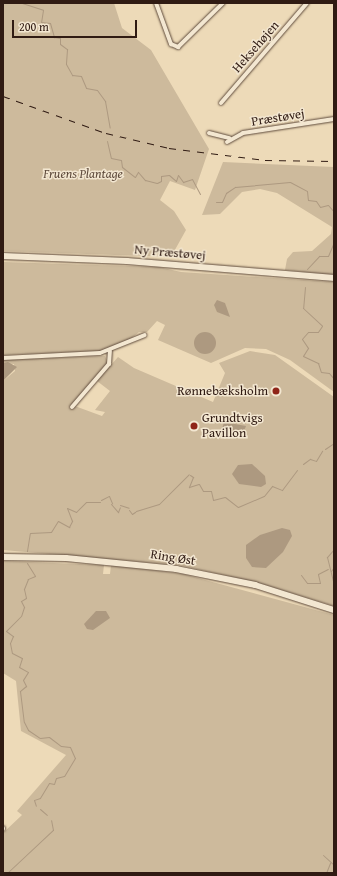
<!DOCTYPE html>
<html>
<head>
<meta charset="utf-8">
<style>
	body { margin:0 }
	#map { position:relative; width:337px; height:876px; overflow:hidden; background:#eddab8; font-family:"Gentium Book Plus",serif }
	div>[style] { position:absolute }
	.green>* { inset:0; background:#cdba9c }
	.water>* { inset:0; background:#ad9980 }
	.round { border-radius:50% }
	.stream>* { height:1px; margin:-0.5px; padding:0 0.5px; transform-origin:0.5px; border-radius:0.5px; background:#ad9980 }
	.roads { filter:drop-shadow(0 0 1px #5f4b3c) drop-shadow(0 0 1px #5f4b3c) }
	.minor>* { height:4px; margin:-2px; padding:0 2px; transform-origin:2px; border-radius:2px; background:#f3e7d1 }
	.tertiary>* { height:5.5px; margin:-2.75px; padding:0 2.75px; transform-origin:2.75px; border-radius:2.75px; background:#f3e7d1 }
	.secondary>* { height:6px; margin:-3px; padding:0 3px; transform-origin:3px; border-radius:3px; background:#f3e7d1 }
	.rail>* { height:1px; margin-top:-0.5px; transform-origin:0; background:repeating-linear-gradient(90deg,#301b13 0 7px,transparent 0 14px) }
	.dots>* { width:11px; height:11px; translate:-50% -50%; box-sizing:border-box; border:2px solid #f3e7d1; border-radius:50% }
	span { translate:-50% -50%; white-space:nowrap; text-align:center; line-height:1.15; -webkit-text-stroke:3px #f3e7d1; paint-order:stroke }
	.street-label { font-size:13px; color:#301b13 }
	.park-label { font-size:13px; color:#5f4b3c; font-style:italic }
	.poi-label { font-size:13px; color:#301b13 }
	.right { translate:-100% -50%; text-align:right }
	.left { translate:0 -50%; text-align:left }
	.frame { position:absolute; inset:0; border:4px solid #301b13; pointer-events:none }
	.scale { position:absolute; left:12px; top:20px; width:125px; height:18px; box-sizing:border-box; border:2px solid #301b13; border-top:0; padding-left:5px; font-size:12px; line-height:14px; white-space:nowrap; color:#301b13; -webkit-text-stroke:3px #f3e7d1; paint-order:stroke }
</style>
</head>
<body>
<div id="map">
	<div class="green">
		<div style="clip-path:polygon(3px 3px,114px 3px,122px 28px,151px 50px,209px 149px,195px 190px,170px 181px,160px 200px,174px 211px,186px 230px,171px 257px,3px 251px)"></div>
		<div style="clip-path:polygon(223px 162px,334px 167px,334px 275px,285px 270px,287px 259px,293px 252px,312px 251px,331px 234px,332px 227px,277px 193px,260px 189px,242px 192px,220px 214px,202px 215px)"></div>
		<div style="clip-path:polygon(3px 262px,159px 267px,181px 272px,334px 282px,334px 392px,290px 360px,266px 349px,245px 348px,211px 363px,158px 340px,165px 325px,157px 321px,147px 332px,139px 332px,124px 344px,100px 351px,3px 355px)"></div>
		<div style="clip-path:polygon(250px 351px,275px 355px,334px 397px,334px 606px,259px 583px,179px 565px,3px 550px,3px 381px,15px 371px,14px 364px,3px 363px,3px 360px,105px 356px,108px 364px,72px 405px,102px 416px,105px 412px,95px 410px,110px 391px,97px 381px,118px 357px,134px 368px,213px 402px,225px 373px,219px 363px)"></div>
		<div style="clip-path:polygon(3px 561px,104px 565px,103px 574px,110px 574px,111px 565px,183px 574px,334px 615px,334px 873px,3px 873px,3px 833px,22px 815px,17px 811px,66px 755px,21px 731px,16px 681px,3px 673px)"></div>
	</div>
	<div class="water">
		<div style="clip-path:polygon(217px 300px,225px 303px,230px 317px,217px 312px,214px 305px)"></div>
		<div class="round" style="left:194px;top:332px;width:22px;height:22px"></div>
		<div style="clip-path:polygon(8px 362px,17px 367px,3px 381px,3px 363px)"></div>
		<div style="clip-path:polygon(224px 422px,246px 426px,241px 438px,222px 429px)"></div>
		<div style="clip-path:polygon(252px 464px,265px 476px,266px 484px,261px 487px,239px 484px,232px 474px,238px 465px)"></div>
		<div style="clip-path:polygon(282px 528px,290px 530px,292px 536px,283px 552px,266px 568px,252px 567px,246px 558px,246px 545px,260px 535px)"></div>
		<div style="clip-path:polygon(96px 611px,106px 611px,110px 618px,93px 630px,87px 629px,84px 624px)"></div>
	</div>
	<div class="stream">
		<div style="left:22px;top:3px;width:22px;rotate:18deg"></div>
		<div style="left:43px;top:10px;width:12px;rotate:99deg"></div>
		<div style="left:41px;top:22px;width:9px;rotate:6deg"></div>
		<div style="left:50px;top:23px;width:15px;rotate:74deg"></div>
		<div style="left:54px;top:37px;width:6px;rotate:9deg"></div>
		<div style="left:60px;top:38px;width:6px;rotate:90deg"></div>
		<div style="left:60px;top:44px;width:9px;rotate:36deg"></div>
		<div style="left:67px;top:49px;width:15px;rotate:94deg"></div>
		<div style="left:66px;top:64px;width:13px;rotate:61deg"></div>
		<div style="left:72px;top:75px;width:9px;rotate:6deg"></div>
		<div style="left:81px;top:76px;width:13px;rotate:67deg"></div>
		<div style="left:86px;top:88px;width:11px;rotate:10deg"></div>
		<div style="left:97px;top:90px;width:14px;rotate:54deg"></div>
		<div style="left:105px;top:101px;width:27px;rotate:80deg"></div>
		<div style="left:107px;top:141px;width:17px;rotate:77deg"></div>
		<div style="left:111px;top:158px;width:10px;rotate:11deg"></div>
		<div style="left:121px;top:160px;width:7px;rotate:82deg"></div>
		<div style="left:122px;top:167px;width:16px;rotate:38deg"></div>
		<div style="left:135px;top:177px;width:6px;rotate:-59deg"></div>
		<div style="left:138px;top:172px;width:11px;rotate:49deg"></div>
		<div style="left:145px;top:180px;width:12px;rotate:14deg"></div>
		<div style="left:157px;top:183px;width:4px;rotate:-27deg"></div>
		<div style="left:161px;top:181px;width:5px;rotate:-90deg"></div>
		<div style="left:161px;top:176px;width:8px;rotate:-7deg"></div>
		<div style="left:169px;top:175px;width:9px;rotate:41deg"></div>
		<div style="left:176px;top:181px;width:6px;rotate:-72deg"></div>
		<div style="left:178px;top:175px;width:9px;rotate:54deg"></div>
		<div style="left:183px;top:182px;width:9px;rotate:-18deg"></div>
		<div style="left:192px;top:179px;width:17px;rotate:62deg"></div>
		<div style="left:216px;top:202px;width:6px"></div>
		<div style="left:222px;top:202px;width:10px;rotate:-66deg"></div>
		<div style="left:226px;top:193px;width:11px;rotate:-34deg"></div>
		<div style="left:235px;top:187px;width:55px;rotate:-5.2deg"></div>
		<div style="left:290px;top:182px;width:19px;rotate:28deg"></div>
		<div style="left:307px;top:191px;width:9px;rotate:84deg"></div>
		<div style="left:308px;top:200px;width:8px;rotate:7deg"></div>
		<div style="left:316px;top:201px;width:7px;rotate:56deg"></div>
		<div style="left:320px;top:207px;width:8px;rotate:-14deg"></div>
		<div style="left:328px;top:205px;width:9px;rotate:49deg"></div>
		<div style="left:307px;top:269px;width:18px;rotate:-47deg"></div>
		<div style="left:319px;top:256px;width:9px"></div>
		<div style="left:328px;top:256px;width:15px;rotate:-67deg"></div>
		<div style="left:305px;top:287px;width:21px;rotate:95deg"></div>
		<div style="left:303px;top:308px;width:26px;rotate:43deg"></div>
		<div style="left:322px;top:326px;width:7px;rotate:124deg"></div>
		<div style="left:318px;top:332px;width:10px;rotate:180deg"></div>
		<div style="left:308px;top:332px;width:9px;rotate:131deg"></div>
		<div style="left:302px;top:339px;width:11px;rotate:56deg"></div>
		<div style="left:308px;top:348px;width:9px;rotate:122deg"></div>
		<div style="left:303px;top:356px;width:17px;rotate:25deg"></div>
		<div style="left:318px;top:363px;width:9px;rotate:72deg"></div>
		<div style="left:321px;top:372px;width:8px;rotate:7deg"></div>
		<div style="left:329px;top:373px;width:8px;rotate:50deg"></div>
		<div style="left:325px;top:449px;width:11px;rotate:-34deg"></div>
		<div style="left:303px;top:464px;width:9px;rotate:-36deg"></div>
		<div style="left:310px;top:459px;width:6px;rotate:18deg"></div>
		<div style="left:316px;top:461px;width:12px;rotate:-59deg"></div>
		<div style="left:190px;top:475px;width:4px;rotate:34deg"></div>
		<div style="left:193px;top:477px;width:11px;rotate:112deg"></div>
		<div style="left:189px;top:487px;width:10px;rotate:-17deg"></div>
		<div style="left:199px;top:484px;width:8px;rotate:60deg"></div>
		<div style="left:203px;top:491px;width:8px"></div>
		<div style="left:211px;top:491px;width:9px;rotate:77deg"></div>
		<div style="left:213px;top:500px;width:12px;rotate:-14deg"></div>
		<div style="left:225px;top:497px;width:16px;rotate:38deg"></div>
		<div style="left:238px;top:507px;width:28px;rotate:-23deg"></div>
		<div style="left:264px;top:496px;width:13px;rotate:-51deg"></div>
		<div style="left:272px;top:486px;width:11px;rotate:22deg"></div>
		<div style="left:282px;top:490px;width:25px;rotate:-53deg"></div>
		<div style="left:101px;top:500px;width:9px;rotate:-27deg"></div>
		<div style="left:109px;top:496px;width:8px;rotate:67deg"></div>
		<div style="left:111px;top:504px;width:11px;rotate:49deg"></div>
		<div style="left:118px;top:512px;width:5px;rotate:-68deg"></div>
		<div style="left:120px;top:505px;width:9px;rotate:18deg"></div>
		<div style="left:129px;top:510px;width:5px;rotate:53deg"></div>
		<div style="left:132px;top:514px;width:4px;rotate:-34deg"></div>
		<div style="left:136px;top:511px;width:24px;rotate:-17deg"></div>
		<div style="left:159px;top:504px;width:42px;rotate:-45deg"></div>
		<div style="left:334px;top:549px;width:11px;rotate:131deg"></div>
		<div style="left:327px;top:557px;width:29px;rotate:76deg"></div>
		<div style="left:27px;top:551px;width:18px;rotate:-81deg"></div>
		<div style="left:30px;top:533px;width:21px;rotate:-3deg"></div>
		<div style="left:51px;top:532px;width:13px;rotate:-58deg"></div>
		<div style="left:58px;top:521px;width:13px;rotate:29deg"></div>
		<div style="left:69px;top:527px;width:7px;rotate:-63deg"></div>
		<div style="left:72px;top:521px;width:14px;rotate:-111deg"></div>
		<div style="left:67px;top:508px;width:10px;rotate:24deg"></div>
		<div style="left:76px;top:512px;width:14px;rotate:-45deg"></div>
		<div style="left:86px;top:502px;width:14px"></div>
		<div style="left:27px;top:563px;width:15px;rotate:58deg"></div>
		<div style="left:35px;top:576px;width:8px;rotate:157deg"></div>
		<div style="left:28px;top:579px;width:11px;rotate:112deg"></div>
		<div style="left:24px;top:589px;width:9px;rotate:77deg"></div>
		<div style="left:26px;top:598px;width:6px;rotate:149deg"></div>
		<div style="left:21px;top:601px;width:7px;rotate:63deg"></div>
		<div style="left:24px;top:607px;width:9px;rotate:108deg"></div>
		<div style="left:21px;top:616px;width:21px;rotate:135deg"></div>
		<div style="left:6px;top:631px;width:9px;rotate:36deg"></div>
		<div style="left:13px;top:636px;width:8px;rotate:113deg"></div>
		<div style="left:10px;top:643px;width:10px;rotate:79deg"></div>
		<div style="left:12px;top:653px;width:11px;rotate:27deg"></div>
		<div style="left:22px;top:658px;width:9px;rotate:108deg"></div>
		<div style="left:19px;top:667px;width:10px;rotate:29deg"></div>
		<div style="left:28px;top:672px;width:9px;rotate:122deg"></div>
		<div style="left:23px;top:680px;width:7px;rotate:63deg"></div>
		<div style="left:26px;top:686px;width:8px;rotate:140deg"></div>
		<div style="left:20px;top:691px;width:31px;rotate:83deg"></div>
		<div style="left:24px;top:722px;width:9px;rotate:63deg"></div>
		<div style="left:28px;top:730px;width:14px;rotate:34deg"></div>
		<div style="left:40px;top:738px;width:9px;rotate:-6deg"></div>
		<div style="left:49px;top:737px;width:15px;rotate:37deg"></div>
		<div style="left:61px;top:746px;width:9px;rotate:6deg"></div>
		<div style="left:70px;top:747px;width:12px;rotate:66deg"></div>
		<div style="left:75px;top:758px;width:21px;rotate:121deg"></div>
		<div style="left:64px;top:776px;width:8px;rotate:166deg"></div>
		<div style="left:56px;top:778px;width:6px;rotate:108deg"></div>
		<div style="left:54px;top:784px;width:5px;rotate:-169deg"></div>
		<div style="left:49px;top:783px;width:17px;rotate:121deg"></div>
		<div style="left:40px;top:798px;width:6px;rotate:162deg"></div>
		<div style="left:34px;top:800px;width:6px;rotate:72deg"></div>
		<div style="left:331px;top:571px;width:5px;rotate:-53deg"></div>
		<div style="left:301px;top:575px;width:10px;rotate:53deg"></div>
		<div style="left:307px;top:583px;width:13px"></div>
		<div style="left:320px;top:583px;width:9px;rotate:-103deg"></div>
		<div style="left:318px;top:574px;width:11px;rotate:-27deg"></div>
		<div style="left:40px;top:809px;width:9px;rotate:41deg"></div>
		<div style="left:323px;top:855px;width:15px;rotate:42deg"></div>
		<div style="left:7px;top:873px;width:63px;rotate:-43.1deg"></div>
		<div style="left:53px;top:830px;width:10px;rotate:-101deg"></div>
		<div style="left:326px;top:873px;width:11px;rotate:-68deg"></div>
	</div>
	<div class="roads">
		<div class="minor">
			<div style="left:156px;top:3px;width:44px;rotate:69.9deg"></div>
			<div style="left:171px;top:44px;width:8px;rotate:23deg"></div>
			<div style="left:178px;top:47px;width:63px;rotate:-44.4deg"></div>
			<div style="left:221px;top:103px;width:132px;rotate:-49.3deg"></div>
			<div style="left:209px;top:133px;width:21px;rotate:14deg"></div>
			<div style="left:227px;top:142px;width:18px;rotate:-29deg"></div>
			<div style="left:243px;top:133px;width:92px;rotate:-8.7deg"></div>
			<div style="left:3px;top:358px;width:97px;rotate:-3deg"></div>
			<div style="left:100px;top:353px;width:48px;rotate:-21.8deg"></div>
			<div style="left:72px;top:407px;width:57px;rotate:-49.3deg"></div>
			<div style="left:109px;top:364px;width:13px;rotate:-86deg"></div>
			<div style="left:3px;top:828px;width:1px;rotate:90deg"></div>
		</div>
		<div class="tertiary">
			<div style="left:3px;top:256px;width:124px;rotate:2.3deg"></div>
			<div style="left:127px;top:261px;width:208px;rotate:4.7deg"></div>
		</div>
		<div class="secondary">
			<div style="left:3px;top:557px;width:63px;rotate:0.9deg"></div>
			<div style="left:66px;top:558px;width:111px;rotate:5.7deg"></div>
			<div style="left:176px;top:569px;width:81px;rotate:11.4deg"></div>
			<div style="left:255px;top:585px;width:83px;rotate:17.6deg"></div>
		</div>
	</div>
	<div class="rail">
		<div style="left:3px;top:96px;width:109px;rotate:19.8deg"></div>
		<div style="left:106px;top:133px;width:65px;rotate:13.4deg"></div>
		<div style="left:169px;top:148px;width:97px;rotate:7.1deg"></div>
		<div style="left:265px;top:160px;width:69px;rotate:0.8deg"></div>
	</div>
	<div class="dots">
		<div style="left:276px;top:391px;background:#8f2418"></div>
		<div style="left:194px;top:426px;background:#8f2418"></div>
	</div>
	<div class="street-label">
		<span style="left:256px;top:47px;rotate:-49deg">Heksehøjen</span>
		<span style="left:278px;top:118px;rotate:-9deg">Præstøvej</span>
		<span style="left:170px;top:253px;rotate:5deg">Ny Præstøvej</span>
		<span style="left:173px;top:558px;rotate:9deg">Ring Øst</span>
	</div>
	<div class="park-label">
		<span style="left:83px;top:174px">Fruens Plantage</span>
	</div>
	<div class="poi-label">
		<span class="right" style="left:268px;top:391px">Rønnebæksholm</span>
		<span class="left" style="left:202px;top:426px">Grundtvigs<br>Pavillon</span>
	</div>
	<div class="frame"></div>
	<div class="scale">200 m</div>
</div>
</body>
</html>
